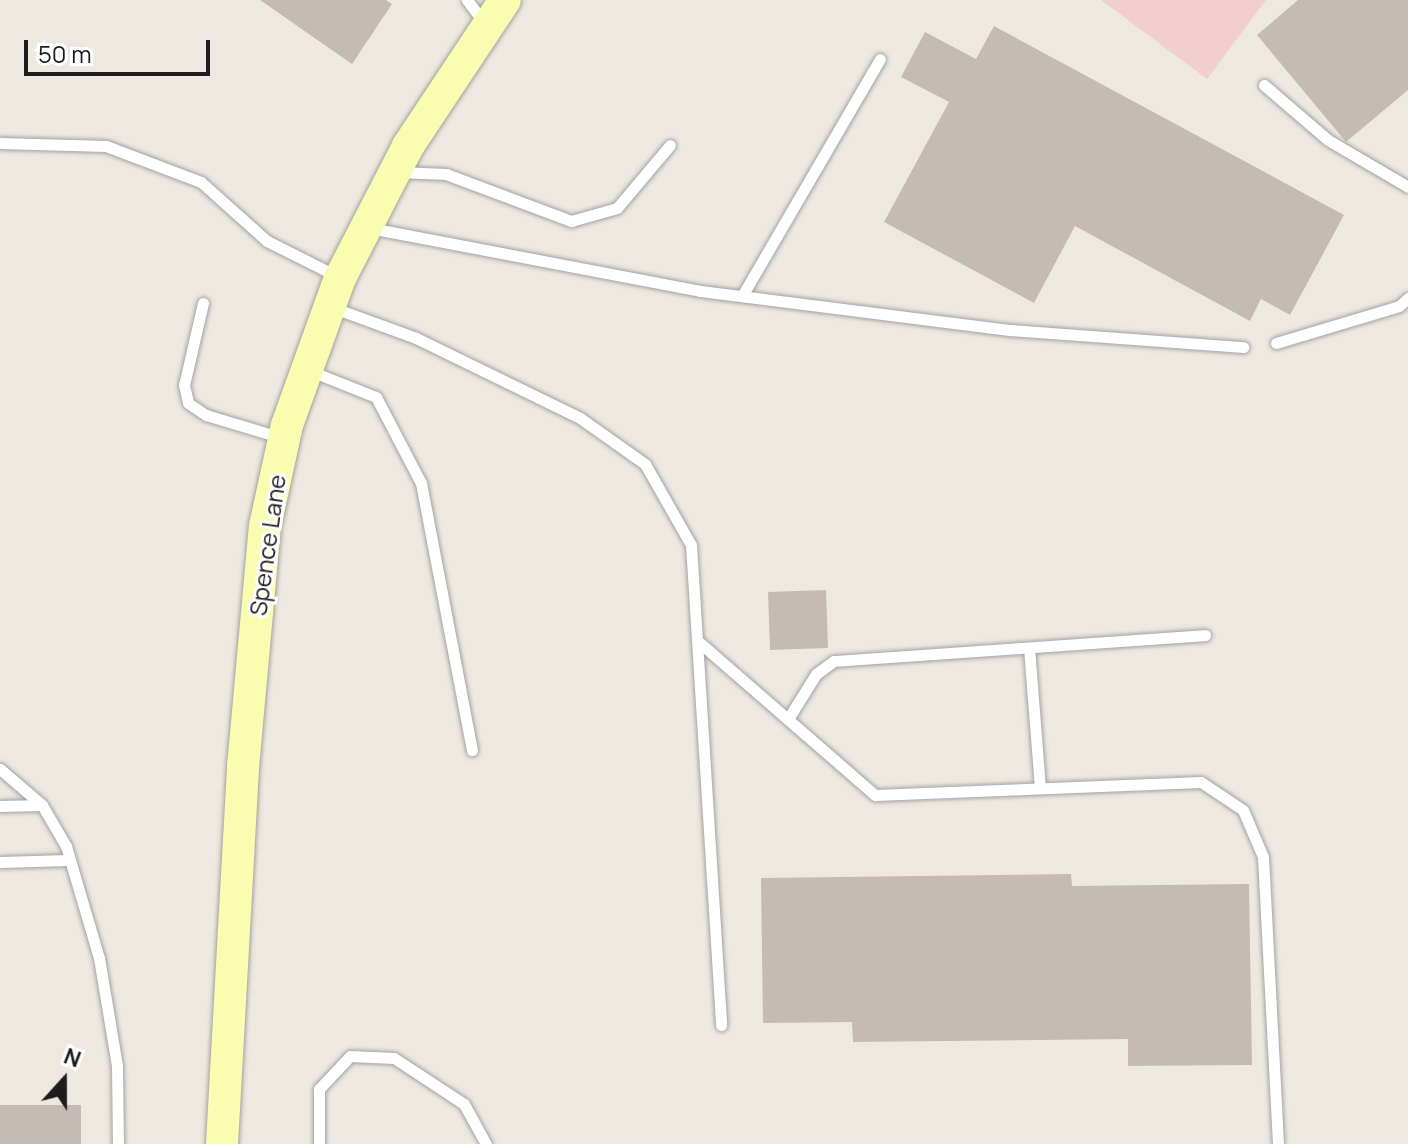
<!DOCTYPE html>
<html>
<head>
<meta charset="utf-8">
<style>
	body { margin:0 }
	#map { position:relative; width:1408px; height:1144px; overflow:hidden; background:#eee9e0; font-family:Manrope,sans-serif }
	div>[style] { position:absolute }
	.commercial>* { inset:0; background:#f0cfce }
	.building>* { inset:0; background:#c6bbb4; transform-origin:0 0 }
	.roads { filter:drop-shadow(0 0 2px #a3a3a3) drop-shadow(0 0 2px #a3a3a3) }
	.lane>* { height:11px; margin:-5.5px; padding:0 5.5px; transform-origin:5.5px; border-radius:5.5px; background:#fff }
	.secondary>* { height:32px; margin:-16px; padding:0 16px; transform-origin:16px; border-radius:16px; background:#fafdb0 }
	span { translate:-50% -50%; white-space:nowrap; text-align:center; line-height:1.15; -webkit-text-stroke:6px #fff; paint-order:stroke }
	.street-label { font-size:24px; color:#1c1c1c }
	.north { position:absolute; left:24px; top:1040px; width:80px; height:80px; -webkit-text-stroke:6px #fff; paint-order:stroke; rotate:21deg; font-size:22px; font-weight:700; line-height:32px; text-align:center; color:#1c1c1c }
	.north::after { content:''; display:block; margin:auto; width:28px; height:36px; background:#1c1c1c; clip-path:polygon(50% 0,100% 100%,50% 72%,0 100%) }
	.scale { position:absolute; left:24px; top:40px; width:186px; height:36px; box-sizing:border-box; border:4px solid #1c1c1c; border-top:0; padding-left:10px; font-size:24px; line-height:28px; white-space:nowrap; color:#1c1c1c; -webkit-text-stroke:6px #fff; paint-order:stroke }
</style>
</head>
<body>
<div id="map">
	<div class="commercial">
		<div style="clip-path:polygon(1101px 0,1266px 0,1207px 79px)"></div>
	</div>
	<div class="building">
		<div style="clip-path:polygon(260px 0,386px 0,392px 4px,352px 64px)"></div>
		<div style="clip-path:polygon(1298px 0,1408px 0,1408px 90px,1346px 142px,1257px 35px)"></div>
		<div style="clip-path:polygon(994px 26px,1344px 215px,1290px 315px,1261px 299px,1250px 321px,1075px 226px,1034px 303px,884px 222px,949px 102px,901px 77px,925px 32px,976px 59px)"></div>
		<div style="left:826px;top:590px;width:58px;height:58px;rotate:88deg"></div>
		<div style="clip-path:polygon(1071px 874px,1072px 886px,1249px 884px,1252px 1065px,1128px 1066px,1128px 1039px,853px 1042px,852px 1022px,763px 1023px,761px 878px)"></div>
		<div style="left:81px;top:1105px;width:39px;height:81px;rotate:90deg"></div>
	</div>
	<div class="roads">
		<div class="lane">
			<div style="left:467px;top:0;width:31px;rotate:53deg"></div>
			<div style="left:1264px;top:85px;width:84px;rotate:40.7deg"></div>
			<div style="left:1328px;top:140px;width:93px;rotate:30.4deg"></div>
			<div style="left:0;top:143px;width:106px;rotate:1.6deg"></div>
			<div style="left:106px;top:146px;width:102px;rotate:20.8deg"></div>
			<div style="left:201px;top:182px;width:89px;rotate:41.8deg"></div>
			<div style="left:267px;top:241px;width:80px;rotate:26.6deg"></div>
			<div style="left:399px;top:172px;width:47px;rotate:2.4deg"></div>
			<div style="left:446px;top:174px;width:134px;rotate:20.6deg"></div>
			<div style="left:571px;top:221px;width:48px;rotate:-15.8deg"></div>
			<div style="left:617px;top:208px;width:82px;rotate:-49.9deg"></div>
			<div style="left:370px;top:228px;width:336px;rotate:10.8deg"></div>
			<div style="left:700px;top:291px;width:312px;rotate:7.2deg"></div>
			<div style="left:1010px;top:330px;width:234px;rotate:4.2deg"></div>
			<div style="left:742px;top:296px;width:274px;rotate:-59.8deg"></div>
			<div style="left:203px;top:303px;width:84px;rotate:103deg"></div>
			<div style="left:184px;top:385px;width:18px;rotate:77deg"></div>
			<div style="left:188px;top:403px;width:22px;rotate:34deg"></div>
			<div style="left:206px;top:415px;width:79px;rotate:16.8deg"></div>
			<div style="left:334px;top:308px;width:87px;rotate:20.1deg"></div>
			<div style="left:416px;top:338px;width:182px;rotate:26deg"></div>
			<div style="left:580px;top:418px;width:80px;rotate:35.3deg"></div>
			<div style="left:645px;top:464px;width:93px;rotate:60.4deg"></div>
			<div style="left:691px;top:545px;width:481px;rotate:86.4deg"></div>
			<div style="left:1276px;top:343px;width:128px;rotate:-16.7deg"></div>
			<div style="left:1399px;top:306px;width:12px;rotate:-42deg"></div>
			<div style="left:308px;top:370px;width:73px;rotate:21.7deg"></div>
			<div style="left:376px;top:397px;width:97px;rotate:62.4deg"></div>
			<div style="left:421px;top:483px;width:272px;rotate:79.2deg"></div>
			<div style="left:700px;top:643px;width:232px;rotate:41deg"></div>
			<div style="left:875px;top:795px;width:326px;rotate:-2.3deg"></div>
			<div style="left:1201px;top:782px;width:50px;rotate:33.7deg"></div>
			<div style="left:1243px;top:810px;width:51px;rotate:66.9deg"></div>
			<div style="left:1263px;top:857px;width:287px;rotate:87deg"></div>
			<div style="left:1029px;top:648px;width:140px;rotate:85.5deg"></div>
			<div style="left:788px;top:719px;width:53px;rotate:-58.1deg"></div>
			<div style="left:816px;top:674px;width:22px;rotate:-36deg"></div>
			<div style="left:834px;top:661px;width:372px;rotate:-4deg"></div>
			<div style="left:0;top:769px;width:55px;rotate:40.6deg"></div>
			<div style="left:42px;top:805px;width:48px;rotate:59.7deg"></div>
			<div style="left:66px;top:846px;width:117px;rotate:73.6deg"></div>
			<div style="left:99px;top:958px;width:109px;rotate:80.5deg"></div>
			<div style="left:117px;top:1065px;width:79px;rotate:89.3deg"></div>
			<div style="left:0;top:806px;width:42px;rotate:-1.4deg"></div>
			<div style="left:0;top:862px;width:68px;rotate:-1.7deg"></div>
			<div style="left:319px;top:1144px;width:55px;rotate:-90deg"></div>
			<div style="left:319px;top:1089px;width:45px;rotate:-46.8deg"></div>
			<div style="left:350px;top:1056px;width:44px;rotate:2.6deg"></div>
			<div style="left:394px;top:1058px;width:84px;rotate:33.3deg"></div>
			<div style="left:464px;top:1104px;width:46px;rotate:61.2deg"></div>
		</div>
		<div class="secondary">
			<div style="left:222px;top:1144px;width:378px;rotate:-86.8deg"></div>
			<div style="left:243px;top:767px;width:242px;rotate:-84.8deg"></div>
			<div style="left:265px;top:526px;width:103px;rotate:-77.7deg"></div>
			<div style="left:287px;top:425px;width:156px;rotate:-70.2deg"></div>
			<div style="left:340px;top:278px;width:148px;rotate:-62.7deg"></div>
			<div style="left:408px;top:146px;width:175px;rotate:-56.4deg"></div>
		</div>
	</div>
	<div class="street-label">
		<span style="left:267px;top:545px;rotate:-82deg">Spence Lane</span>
	</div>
	<div class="north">N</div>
	<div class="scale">50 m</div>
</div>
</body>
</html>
